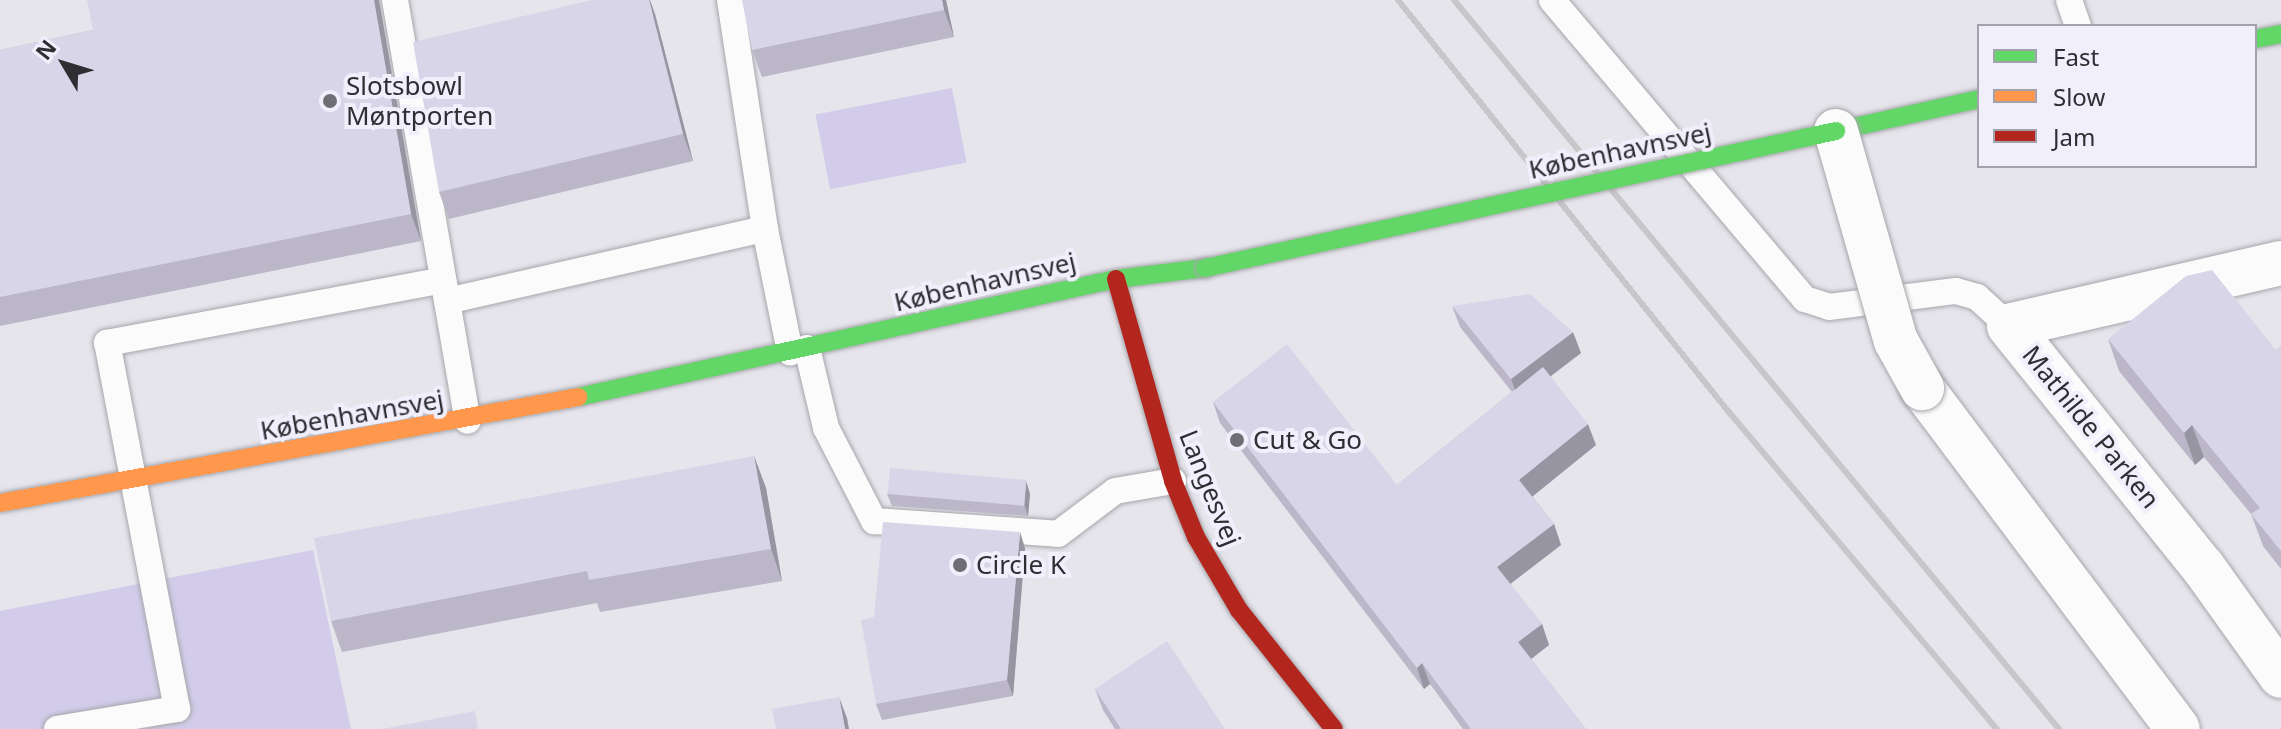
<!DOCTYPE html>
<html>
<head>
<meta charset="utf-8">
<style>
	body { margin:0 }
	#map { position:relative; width:2281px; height:729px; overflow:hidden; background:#e6e5ec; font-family:"Noto Sans",sans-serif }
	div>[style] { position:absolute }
	.green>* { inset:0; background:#d2ccea; transform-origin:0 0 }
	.roads { filter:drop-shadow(0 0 2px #a7a6ab) drop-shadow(0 0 2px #a7a6ab) }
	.lane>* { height:26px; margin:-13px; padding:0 13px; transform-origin:13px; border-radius:13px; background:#fbfbfc }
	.street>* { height:44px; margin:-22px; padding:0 22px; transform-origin:22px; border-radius:22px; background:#fbfbfc }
	.fast>* { height:18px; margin:-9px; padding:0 9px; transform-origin:9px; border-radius:9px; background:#63d668 }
	.slow>* { height:18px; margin:-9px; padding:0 9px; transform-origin:9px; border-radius:9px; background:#ff974d }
	.jam>* { height:18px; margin:-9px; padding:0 9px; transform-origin:9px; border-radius:9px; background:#b3261e }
	.rail>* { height:6px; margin:-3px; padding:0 3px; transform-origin:3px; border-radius:3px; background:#c7c6c8 }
	.bridges { filter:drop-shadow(0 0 2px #a7a6ab) drop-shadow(0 0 2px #a7a6ab) }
	.street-bridge>* { height:44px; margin:-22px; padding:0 22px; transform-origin:22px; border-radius:22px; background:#fbfbfc }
	.fast-bridge>* { height:18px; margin:-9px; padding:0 9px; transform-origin:9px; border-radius:9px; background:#63d668 }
	.wall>* { inset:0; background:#bbb7c8 }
	.shaded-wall>* { inset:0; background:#9895a2 }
	.building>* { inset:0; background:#d9d5e8; transform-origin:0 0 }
	.dots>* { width:22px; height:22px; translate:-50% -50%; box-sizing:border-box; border:4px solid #f1effc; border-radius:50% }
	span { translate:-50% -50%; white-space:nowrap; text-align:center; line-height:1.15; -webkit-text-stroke:8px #f1effc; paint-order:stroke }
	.poi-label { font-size:26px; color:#2f2e33 }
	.left { translate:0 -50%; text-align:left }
	.street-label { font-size:26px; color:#2f2e33 }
	.legend { position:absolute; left:1977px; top:24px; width:280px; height:144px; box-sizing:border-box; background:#f1effc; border:2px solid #a3a2ac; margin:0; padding:10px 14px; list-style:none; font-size:24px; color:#2f2e33 }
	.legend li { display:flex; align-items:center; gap:16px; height:40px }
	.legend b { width:40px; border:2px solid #a3a2ac }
	.north { position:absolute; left:24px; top:24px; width:80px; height:80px; -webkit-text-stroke:6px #f1effc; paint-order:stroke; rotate:308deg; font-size:22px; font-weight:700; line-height:32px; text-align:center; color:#2f2e33 }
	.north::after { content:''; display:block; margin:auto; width:28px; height:36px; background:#2f2e33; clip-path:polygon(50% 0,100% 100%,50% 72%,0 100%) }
</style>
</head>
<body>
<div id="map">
	<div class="green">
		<div style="left:952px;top:88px;width:76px;height:139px;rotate:79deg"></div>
		<div style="clip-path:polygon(313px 550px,351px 729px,0 729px,0 611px)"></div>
	</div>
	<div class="roads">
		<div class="lane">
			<div style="left:395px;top:0;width:427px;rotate:80.2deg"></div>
			<div style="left:730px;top:0;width:232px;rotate:81.3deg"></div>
			<div style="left:765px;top:229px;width:126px;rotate:78.5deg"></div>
			<div style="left:1552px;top:0;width:392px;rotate:49.8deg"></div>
			<div style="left:1805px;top:299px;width:25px;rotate:18deg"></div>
			<div style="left:1829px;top:307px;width:128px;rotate:-7.2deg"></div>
			<div style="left:1956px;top:291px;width:22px;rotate:16deg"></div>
			<div style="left:1977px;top:297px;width:43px;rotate:42.2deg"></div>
			<div style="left:2069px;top:0;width:28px;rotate:71deg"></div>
			<div style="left:447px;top:301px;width:326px;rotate:-12.8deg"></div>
			<div style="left:807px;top:348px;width:82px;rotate:76.6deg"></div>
			<div style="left:826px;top:428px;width:105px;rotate:62.7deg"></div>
			<div style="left:874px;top:521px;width:184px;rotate:4deg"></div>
			<div style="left:1058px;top:534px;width:71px;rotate:-37deg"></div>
			<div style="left:1115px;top:491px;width:59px;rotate:-9.8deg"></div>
			<div style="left:57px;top:729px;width:122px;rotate:-9.5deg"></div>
			<div style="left:177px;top:709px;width:373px;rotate:-100.8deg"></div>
			<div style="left:107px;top:343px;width:342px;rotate:-10.6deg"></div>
		</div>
		<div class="street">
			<div style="left:2281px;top:263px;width:279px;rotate:167deg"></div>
			<div style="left:2009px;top:326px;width:309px;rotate:51.2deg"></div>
			<div style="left:2203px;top:567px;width:134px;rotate:54.4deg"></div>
			<div style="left:1922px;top:388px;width:426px;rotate:53.1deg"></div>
		</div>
		<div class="fast">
			<div style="left:2255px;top:39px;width:26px;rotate:-11deg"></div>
			<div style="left:1836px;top:131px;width:147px;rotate:-12.6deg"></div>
			<div style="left:578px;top:397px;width:551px;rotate:-12.37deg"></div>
			<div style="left:1116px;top:279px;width:90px;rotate:-7deg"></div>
		</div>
		<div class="slow">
			<div style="left:0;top:503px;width:588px;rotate:-10.39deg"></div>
		</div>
		<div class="jam">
			<div style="left:1116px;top:279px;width:210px;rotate:74.2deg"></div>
			<div style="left:1173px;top:481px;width:61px;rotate:67.7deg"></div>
			<div style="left:1196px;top:537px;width:85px;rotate:59.5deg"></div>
			<div style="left:1239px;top:610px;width:152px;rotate:51.4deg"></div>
		</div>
	</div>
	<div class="rail">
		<div style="left:1398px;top:0;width:527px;rotate:51.24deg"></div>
		<div style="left:1728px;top:411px;width:417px;rotate:49.8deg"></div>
		<div style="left:1454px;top:0;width:947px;rotate:50.31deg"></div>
	</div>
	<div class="bridges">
		<div class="street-bridge">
			<div style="left:1836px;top:131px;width:218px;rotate:74.1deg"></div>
			<div style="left:1896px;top:341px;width:54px;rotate:61deg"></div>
		</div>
		<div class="fast-bridge">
			<div style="left:1205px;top:268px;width:646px;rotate:-12.25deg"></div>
		</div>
	</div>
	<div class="wall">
		<div style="clip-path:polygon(379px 0,421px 241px,0 326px,0 50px,93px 30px)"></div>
		<div style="clip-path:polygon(946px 0,954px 37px,762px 77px,752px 50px)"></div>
		<div style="clip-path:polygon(655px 14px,693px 161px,449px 219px,439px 192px)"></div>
		<div style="clip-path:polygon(1452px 306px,1581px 353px,1550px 377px,1596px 445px,1532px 496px,1554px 524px,1561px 545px,1510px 584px,1542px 624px,1549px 645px,1531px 659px,1586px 729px,1463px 729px,1430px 684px,1424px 689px,1220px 423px,1213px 402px,1397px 485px,1512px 392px,1460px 327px)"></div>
		<div style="clip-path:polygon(2108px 339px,2276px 350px,2281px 346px,2281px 569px,2263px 546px,2251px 514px,2204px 457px,2195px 465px,2119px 371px)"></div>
		<div style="clip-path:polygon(754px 456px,766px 488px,782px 581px,600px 612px,597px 603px,342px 652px,331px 621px)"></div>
		<div style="clip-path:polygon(1026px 481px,1030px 494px,1028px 516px,892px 506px,887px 494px)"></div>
		<div style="clip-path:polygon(1025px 548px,1013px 696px,882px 720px,876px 704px)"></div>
		<div style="clip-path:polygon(1095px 689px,1225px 729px,1115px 729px,1103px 710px)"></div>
	</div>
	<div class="shaded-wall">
		<div style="clip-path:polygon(374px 0,379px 0,421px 241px,411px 214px)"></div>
		<div style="clip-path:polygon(649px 0,650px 0,655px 14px,693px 161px,683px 134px)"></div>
		<div style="clip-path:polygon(942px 0,946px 0,954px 37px,944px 10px)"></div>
		<div style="clip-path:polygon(1573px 332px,1581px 353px,1519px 400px,1511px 379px)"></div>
		<div style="clip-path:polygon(1588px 424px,1596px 445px,1527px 501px,1519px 480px)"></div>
		<div style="clip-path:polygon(2192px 425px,2204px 457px,2195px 465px,2184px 433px)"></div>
		<div style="clip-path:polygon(754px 456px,766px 488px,782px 581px,771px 549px)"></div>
		<div style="clip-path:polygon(1026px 481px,1030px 494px,1028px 516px,1024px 504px)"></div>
		<div style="clip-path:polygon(1554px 524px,1561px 545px,1505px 588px,1497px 567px)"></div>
		<div style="clip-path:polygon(1020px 532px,1025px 548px,1013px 696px,1007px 680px)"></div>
		<div style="clip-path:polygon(1542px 624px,1549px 645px,1526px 663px,1518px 642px)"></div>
		<div style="clip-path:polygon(1422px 663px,1430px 684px,1424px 689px,1417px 668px)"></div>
		<div style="clip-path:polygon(839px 697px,847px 718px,849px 729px,845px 729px)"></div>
	</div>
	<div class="building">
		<div style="clip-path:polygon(87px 0,374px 0,411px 214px,0 297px,0 50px,93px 30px)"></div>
		<div style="clip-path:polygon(592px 0,649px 0,683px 134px,439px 192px,413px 42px)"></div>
		<div style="clip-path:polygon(742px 0,942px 0,944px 10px,752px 50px)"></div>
		<div style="clip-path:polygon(2212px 270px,2276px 350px,2281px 346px,2281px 551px,2251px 514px,2260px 508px,2192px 425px,2184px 433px,2108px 339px,2186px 276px)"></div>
		<div style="clip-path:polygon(1530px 294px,1573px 332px,1511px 379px,1452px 306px)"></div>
		<div style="clip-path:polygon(1287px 344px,1397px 485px,1543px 367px,1588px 424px,1519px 480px,1554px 524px,1497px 567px,1542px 624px,1518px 642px,1586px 729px,1471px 729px,1422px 663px,1417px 668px,1213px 402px)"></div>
		<div style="clip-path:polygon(754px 456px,771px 549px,589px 580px,587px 571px,331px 621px,314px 538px)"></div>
		<div style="left:890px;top:468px;width:137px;height:26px;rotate:5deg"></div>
		<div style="clip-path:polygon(883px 522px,1020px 532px,1007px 680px,876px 704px,861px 620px,874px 617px)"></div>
		<div style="clip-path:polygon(1167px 641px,1225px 729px,1121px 729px,1095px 689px)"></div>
		<div style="clip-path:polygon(839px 697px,845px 729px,776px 729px,772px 709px)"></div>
		<div style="clip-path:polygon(475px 711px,478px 729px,382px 729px)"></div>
	</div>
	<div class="dots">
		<div style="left:330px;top:101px;background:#6f6e74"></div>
		<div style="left:1237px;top:440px;background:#6f6e74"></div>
		<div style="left:960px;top:565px;background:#6f6e74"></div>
	</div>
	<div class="poi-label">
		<span class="left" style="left:346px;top:101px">Slotsbowl<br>Møntporten</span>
		<span class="left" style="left:1253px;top:440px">Cut &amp; Go</span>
		<span class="left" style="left:976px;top:565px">Circle K</span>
	</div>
	<div class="street-label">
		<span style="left:1620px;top:151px;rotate:-12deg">Københavnsvej</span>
		<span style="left:985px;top:282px;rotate:-13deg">Københavnsvej</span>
		<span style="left:352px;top:415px;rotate:-10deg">Københavnsvej</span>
		<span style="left:2091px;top:427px;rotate:51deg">Mathilde Parken</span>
		<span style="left:1210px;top:488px;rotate:68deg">Langesvej</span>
	</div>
	<ul class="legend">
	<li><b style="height:10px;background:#63d668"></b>Fast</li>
	<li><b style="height:10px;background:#ff974d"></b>Slow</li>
	<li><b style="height:10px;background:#b3261e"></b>Jam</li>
	</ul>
	<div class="north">N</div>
</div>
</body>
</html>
